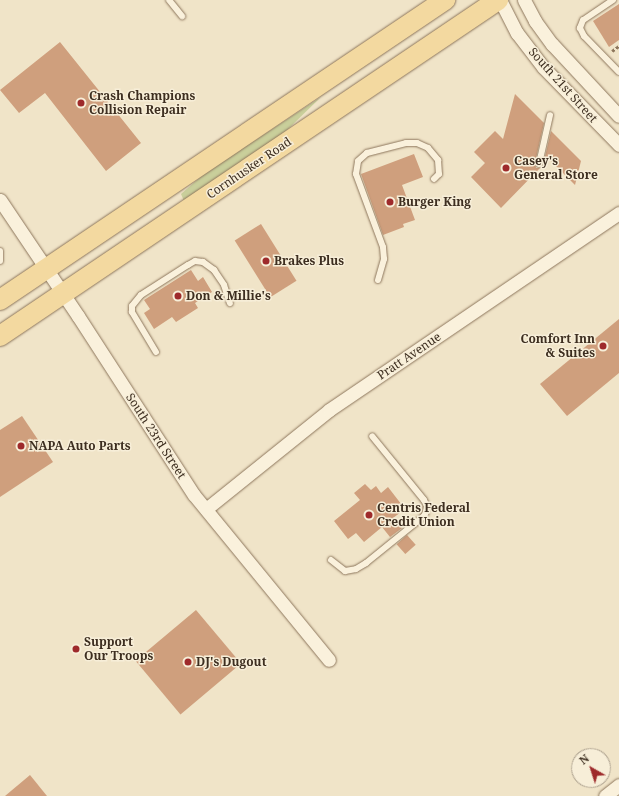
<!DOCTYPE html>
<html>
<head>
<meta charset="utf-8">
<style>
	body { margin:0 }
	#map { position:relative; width:619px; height:796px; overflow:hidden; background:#f0e4c8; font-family:"Noto Serif",serif }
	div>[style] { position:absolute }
	.green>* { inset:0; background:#c9cf9b }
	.building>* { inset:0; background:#cf9f7d; transform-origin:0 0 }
	.path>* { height:2.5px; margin-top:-1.25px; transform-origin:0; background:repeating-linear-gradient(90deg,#8d765c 0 3px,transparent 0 5px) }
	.roads { filter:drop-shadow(0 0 1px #8d765c) drop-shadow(0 0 1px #8d765c) }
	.lane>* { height:6px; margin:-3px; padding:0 3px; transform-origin:3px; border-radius:3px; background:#faf1dc }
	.street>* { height:13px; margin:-6.5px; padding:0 6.5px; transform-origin:6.5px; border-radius:6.5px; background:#faf1dc }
	.primary>* { height:20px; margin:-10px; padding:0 10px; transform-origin:10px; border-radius:10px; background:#f3d9a0 }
	.dots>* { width:11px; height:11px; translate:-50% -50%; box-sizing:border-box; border:2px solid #f7eed8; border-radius:50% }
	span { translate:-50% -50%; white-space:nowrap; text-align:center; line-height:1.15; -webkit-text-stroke:3px #f7eed8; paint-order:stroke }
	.street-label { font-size:12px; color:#3d2e20 }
	.poi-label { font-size:12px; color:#3d2e20; font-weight:700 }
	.left { translate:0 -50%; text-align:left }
	.right { translate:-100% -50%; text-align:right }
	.north { position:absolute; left:571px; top:748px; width:40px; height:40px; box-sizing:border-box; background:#f7eed8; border:1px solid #ada18e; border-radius:50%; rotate:321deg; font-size:11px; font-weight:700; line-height:16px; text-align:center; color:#3d2e20 }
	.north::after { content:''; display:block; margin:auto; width:14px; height:18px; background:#9e2a2b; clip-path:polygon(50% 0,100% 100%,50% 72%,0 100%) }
</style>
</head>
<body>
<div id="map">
	<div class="green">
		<div style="clip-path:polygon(321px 97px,284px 133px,184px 201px,181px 194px,205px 173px)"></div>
	</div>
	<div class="building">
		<div style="clip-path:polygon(619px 4px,619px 40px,609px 47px,593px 21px)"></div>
		<div style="clip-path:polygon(60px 42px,141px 143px,106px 171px,45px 93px,19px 113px,0 90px)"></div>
		<div style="clip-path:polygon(515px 94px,544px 123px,535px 163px,536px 168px,540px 168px,501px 208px,471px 177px,485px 163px,474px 152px,495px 131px,503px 139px)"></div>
		<div style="clip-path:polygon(551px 131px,581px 161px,575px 185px,549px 159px,543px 165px)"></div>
		<div style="clip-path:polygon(414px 154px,423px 177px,402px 185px,415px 220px,403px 224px,404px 227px,383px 235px,361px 174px)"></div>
		<div style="left:261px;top:224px;width:67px;height:31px;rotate:58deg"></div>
		<div style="clip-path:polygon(191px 270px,198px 281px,203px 277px,212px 292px,195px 303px,198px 308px,176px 322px,172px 317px,154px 329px,144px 313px,150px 309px,144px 300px)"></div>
		<div style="clip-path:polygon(619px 319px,619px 373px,567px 416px,540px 384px)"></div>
		<div style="clip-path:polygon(22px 416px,53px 462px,0 497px,0 430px)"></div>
		<div style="clip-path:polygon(365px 484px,371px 490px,376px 486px,381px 493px,388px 487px,405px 509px,393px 518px,402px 528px,390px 537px,382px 527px,364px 542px,356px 533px,348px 539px,334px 521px,360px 500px,354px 493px)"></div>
		<div style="left:407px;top:535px;width:13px;height:14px;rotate:48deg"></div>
		<div style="left:196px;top:610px;width:70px;height:79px;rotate:50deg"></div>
		<div style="clip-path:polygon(30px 775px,47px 796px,5px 796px)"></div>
	</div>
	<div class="path">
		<div style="left:612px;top:51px;width:9px;rotate:-36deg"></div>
	</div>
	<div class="roads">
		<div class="lane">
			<div style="left:169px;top:0;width:21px;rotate:51deg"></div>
			<div style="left:613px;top:0;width:36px;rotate:146deg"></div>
			<div style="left:583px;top:20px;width:9px;rotate:111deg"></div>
			<div style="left:580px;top:28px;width:9px;rotate:63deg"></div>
			<div style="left:584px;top:36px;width:50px;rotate:45.8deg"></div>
			<div style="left:539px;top:164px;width:50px;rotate:-77.3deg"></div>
			<div style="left:0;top:251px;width:10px;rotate:90deg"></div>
			<div style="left:378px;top:280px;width:22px;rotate:-74deg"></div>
			<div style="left:384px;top:259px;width:12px;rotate:-95deg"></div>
			<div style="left:383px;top:247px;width:78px;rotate:-110.3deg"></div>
			<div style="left:356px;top:174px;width:13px;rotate:-81deg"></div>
			<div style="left:358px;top:161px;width:12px;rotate:-42deg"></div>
			<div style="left:367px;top:153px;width:40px;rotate:-14.4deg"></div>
			<div style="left:406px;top:143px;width:11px"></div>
			<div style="left:417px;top:143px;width:12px;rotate:24deg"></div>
			<div style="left:428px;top:148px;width:16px;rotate:50deg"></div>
			<div style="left:438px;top:160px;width:14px;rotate:86deg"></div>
			<div style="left:439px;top:174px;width:7px;rotate:135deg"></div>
			<div style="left:156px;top:352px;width:47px;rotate:-121deg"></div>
			<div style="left:132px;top:312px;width:6px;rotate:-90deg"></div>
			<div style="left:132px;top:306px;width:14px;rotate:-51deg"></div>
			<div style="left:141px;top:295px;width:56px;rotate:-32.6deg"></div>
			<div style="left:188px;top:265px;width:8px;rotate:-30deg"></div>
			<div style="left:195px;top:261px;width:8px;rotate:7deg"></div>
			<div style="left:203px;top:262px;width:14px;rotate:36deg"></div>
			<div style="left:214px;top:270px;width:18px;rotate:56deg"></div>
			<div style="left:224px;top:285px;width:19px;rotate:72deg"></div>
			<div style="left:331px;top:560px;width:18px;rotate:38deg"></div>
			<div style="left:345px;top:571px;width:11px;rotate:-10deg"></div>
			<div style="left:356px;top:569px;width:12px;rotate:-31deg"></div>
			<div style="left:366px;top:563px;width:75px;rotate:-39deg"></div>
			<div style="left:424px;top:516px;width:4px;rotate:-63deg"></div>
			<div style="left:426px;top:512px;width:6px;rotate:-81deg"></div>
			<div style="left:427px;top:506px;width:7px;rotate:-117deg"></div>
			<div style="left:424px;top:500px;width:82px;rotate:-129.1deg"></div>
		</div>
		<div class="street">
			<div style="left:500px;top:0;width:37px;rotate:63deg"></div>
			<div style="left:517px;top:33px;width:43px;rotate:52.6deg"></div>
			<div style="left:543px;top:67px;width:109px;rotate:45.7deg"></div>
			<div style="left:524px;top:0;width:24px;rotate:62deg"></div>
			<div style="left:535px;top:21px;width:29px;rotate:54deg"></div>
			<div style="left:552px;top:44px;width:98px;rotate:47.1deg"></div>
			<div style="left:0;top:200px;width:140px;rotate:56.1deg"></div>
			<div style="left:78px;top:316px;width:213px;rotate:57.1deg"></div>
			<div style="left:194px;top:495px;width:213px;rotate:50.7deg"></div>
			<div style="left:206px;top:509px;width:158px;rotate:-38.8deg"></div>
			<div style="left:329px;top:410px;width:351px;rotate:-34.2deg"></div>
			<div style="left:605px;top:796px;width:18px;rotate:-38deg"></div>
		</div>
		<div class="primary">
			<div style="left:0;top:300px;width:537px;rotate:-33.99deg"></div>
			<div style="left:0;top:336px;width:601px;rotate:-34.01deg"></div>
		</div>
	</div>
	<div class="dots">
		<div style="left:81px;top:103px;background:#9e2a2b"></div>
		<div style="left:506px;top:168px;background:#9e2a2b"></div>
		<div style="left:390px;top:202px;background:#9e2a2b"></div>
		<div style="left:266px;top:261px;background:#9e2a2b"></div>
		<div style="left:178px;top:296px;background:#9e2a2b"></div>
		<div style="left:603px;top:346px;background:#9e2a2b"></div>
		<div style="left:21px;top:446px;background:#9e2a2b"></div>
		<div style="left:369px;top:515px;background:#9e2a2b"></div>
		<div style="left:76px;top:649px;background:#9e2a2b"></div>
		<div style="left:188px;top:662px;background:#9e2a2b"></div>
	</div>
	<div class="street-label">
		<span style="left:563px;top:85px;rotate:48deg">South 21st Street</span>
		<span style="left:249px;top:168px;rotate:-34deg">Cornhusker Road</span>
		<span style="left:409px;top:356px;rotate:-34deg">Pratt Avenue</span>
		<span style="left:156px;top:436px;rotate:57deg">South 23rd Street</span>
	</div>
	<div class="poi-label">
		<span class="left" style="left:89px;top:103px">Crash Champions<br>Collision Repair</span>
		<span class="left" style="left:514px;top:168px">Casey's<br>General Store</span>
		<span class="left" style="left:398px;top:202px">Burger King</span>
		<span class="left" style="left:274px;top:261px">Brakes Plus</span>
		<span class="left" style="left:186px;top:296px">Don &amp; Millie's</span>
		<span class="right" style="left:595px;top:346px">Comfort Inn<br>&amp; Suites</span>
		<span class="left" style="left:29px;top:446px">NAPA Auto Parts</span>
		<span class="left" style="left:377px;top:515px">Centris Federal<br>Credit Union</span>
		<span class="left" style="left:84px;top:649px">Support<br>Our Troops</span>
		<span class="left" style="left:196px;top:662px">DJ's Dugout</span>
	</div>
	<div class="north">N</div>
</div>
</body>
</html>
